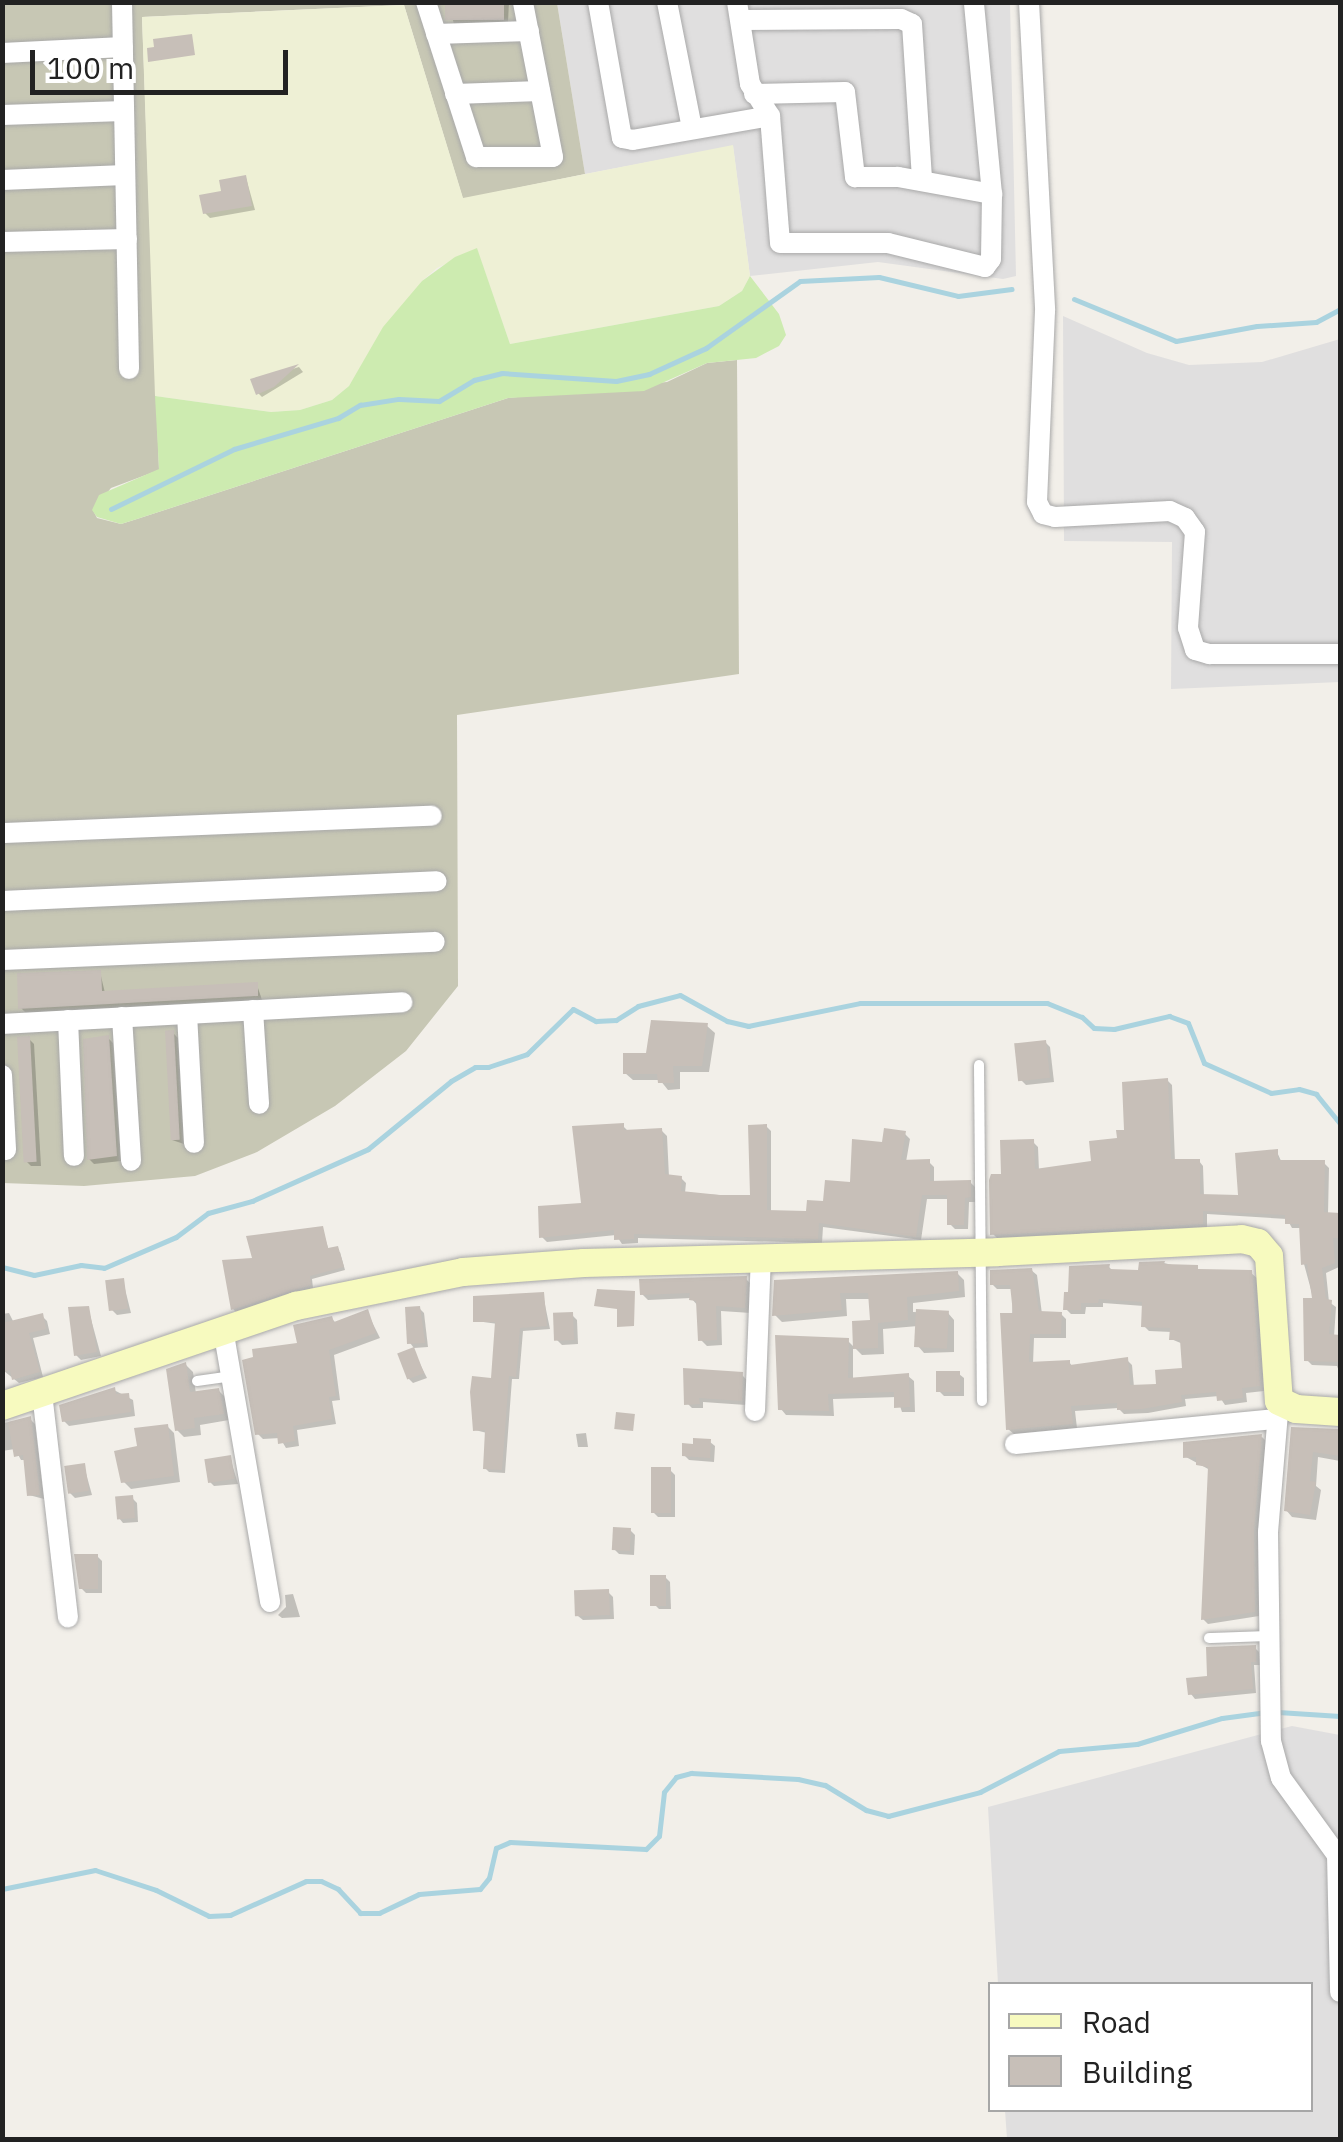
<!DOCTYPE html>
<html>
<head>
<meta charset="utf-8">
<style>
	body { margin:0 }
	#map { position:relative; width:1343px; height:2142px; overflow:hidden; background:#f2efe9; font-family:"IBM Plex Sans",sans-serif }
	div>[style] { position:absolute }
	.residential>* { inset:0; background:#e0dfdf }
	.construction>* { inset:0; background:#c7c7b4 }
	.farmland>* { inset:0; background:#eef0d5 }
	.grass>* { inset:0; background:#cdebb0 }
	.shadow>* { inset:0; background:#0003 }
	.stream>* { height:5px; margin:-2.5px; padding:0 2.5px; transform-origin:2.5px; border-radius:2.5px; background:#aad3df }
	.building>* { inset:0; background:#c7bfb8; transform-origin:0 0 }
	.roads { filter:drop-shadow(0 0 2px #a9a9a9) drop-shadow(0 0 2px #a9a9a9) }
	.lane>* { height:10px; margin:-5px; padding:0 5px; transform-origin:5px; border-radius:5px; background:#fff }
	.street>* { height:20px; margin:-10px; padding:0 10px; transform-origin:10px; border-radius:10px; background:#fff }
	.secondary>* { height:28px; margin:-14px; padding:0 14px; transform-origin:14px; border-radius:14px; background:#f7fabf }
	span { translate:-50% -50%; white-space:nowrap; text-align:center; line-height:1.15; -webkit-text-stroke:9px #fff; paint-order:stroke }
	.frame { position:absolute; inset:0; border:5px solid #222; pointer-events:none }
	.legend { position:absolute; left:988px; top:1982px; width:325px; height:130px; box-sizing:border-box; background:#fff; border:2px solid #a7a7a7; margin:0; padding:12px 18px; list-style:none; font-size:30px; color:#222 }
	.legend li { display:flex; align-items:center; gap:20px; height:50px }
	.legend b { width:50px; border:2px solid #a7a7a7 }
	.scale { position:absolute; left:30px; top:50px; width:258px; height:45px; box-sizing:border-box; border:5px solid #222; border-top:0; padding-left:12px; font-size:30px; line-height:35px; white-space:nowrap; color:#222; -webkit-text-stroke:8px #fff; paint-order:stroke }
</style>
</head>
<body>
<div id="map">
	<div class="residential">
		<div style="clip-path:polygon(557px 3px,1010px 3px,1016px 276px,1003px 279px,878px 262px,750px 276px,733px 146px,585px 174px)"></div>
		<div style="clip-path:polygon(1063px 316px,1147px 353px,1189px 365px,1262px 362px,1340px 339px,1340px 682px,1171px 689px,1172px 542px,1064px 541px)"></div>
		<div style="clip-path:polygon(1292px 1726px,1340px 1735px,1340px 2139px,1007px 2139px,1005px 2110px,1310px 2110px,1310px 1984px,998px 1984px,988px 1807px)"></div>
	</div>
	<div class="construction">
		<div style="clip-path:polygon(3px 3px,557px 3px,585px 174px,463px 199px,404px 5px,142px 17px,159px 470px,111px 488px,93px 510px,97px 518px,121px 524px,137px 519px,508px 398px,667px 382px,707px 363px,737px 360px,739px 674px,457px 715px,458px 986px,406px 1051px,335px 1106px,257px 1152px,195px 1176px,84px 1186px,3px 1183px)"></div>
	</div>
	<div class="farmland">
		<div style="clip-path:polygon(404px 5px,463px 198px,733px 145px,750px 276px,742px 291px,719px 306px,510px 344px,477px 249px,437px 268px,422px 281px,349px 386px,332px 400px,300px 410px,271px 412px,155px 396px,142px 17px)"></div>
	</div>
	<div class="grass">
		<div style="clip-path:polygon(477px 248px,510px 344px,719px 306px,742px 291px,750px 276px,779px 314px,786px 335px,779px 346px,756px 358px,707px 363px,644px 391px,508px 398px,137px 519px,121px 524px,97px 517px,92px 510px,99px 495px,159px 469px,155px 396px,271px 412px,300px 410px,332px 400px,349px 386px,383px 327px,422px 281px,455px 257px)"></div>
	</div>
	<div class="shadow">
		<div style="clip-path:polygon(448px 2px,509px 2px,508px 22px,454px 24px)"></div>
		<div style="clip-path:polygon(246px 178px,255px 210px,210px 218px,205px 213px)"></div>
		<div style="clip-path:polygon(299px 367px,303px 372px,262px 397px,258px 393px,253px 381px)"></div>
		<div style="clip-path:polygon(100px 972px,105px 993px,257px 985px,262px 1000px,26px 1013px,21px 1008px)"></div>
		<div style="clip-path:polygon(707px 1026px,715px 1033px,709px 1072px,680px 1072px,680px 1089px,668px 1090px,660px 1080px,633px 1080px,625px 1073px)"></div>
		<div style="clip-path:polygon(173px 1033px,178px 1038px,184px 1144px,172px 1140px)"></div>
		<div style="clip-path:polygon(108px 1038px,113px 1043px,121px 1161px,94px 1164px,89px 1159px)"></div>
		<div style="clip-path:polygon(29px 1039px,34px 1044px,41px 1166px,31px 1166px,26px 1161px)"></div>
		<div style="clip-path:polygon(1045px 1042px,1050px 1047px,1054px 1082px,1026px 1085px,1021px 1080px)"></div>
		<div style="clip-path:polygon(1167px 1080px,1172px 1085px,1175px 1162px,1199px 1161px,1203px 1166px,1204px 1197px,1240px 1197px,1277px 1152px,1282px 1163px,1324px 1163px,1329px 1168px,1328px 1214px,1340px 1215px,1339px 1267px,1326px 1273px,1329px 1302px,1336px 1307px,1334px 1337px,1340px 1337px,1340px 1374px,1337px 1366px,1312px 1365px,1307px 1360px,1314px 1301px,1304px 1264px,1302px 1228px,1292px 1228px,1287px 1219px,1207px 1214px,1207px 1228px,998px 1239px,993px 1234px,1004px 1177px,1033px 1142px,1038px 1147px,1039px 1171px,1094px 1163px,1119px 1140px)"></div>
		<div style="clip-path:polygon(623px 1126px,628px 1131px,662px 1131px,667px 1136px,669px 1177px,681px 1178px,686px 1183px,685px 1193px,753px 1197px,766px 1126px,771px 1131px,771px 1213px,809px 1214px,853px 1185px,884px 1144px,905px 1134px,910px 1139px,906px 1162px,929px 1162px,934px 1167px,934px 1183px,970px 1182px,975px 1187px,975px 1202px,969px 1202px,968px 1229px,955px 1229px,950px 1224px,949px 1199px,927px 1199px,921px 1240px,823px 1227px,822px 1243px,638px 1238px,638px 1243px,622px 1244px,616px 1235px,547px 1242px,542px 1237px,584px 1206px)"></div>
		<div style="clip-path:polygon(322px 1228px,329px 1251px,340px 1252px,345px 1270px,312px 1279px,313px 1288px,236px 1312px,233px 1309px,255px 1260px)"></div>
		<div style="clip-path:polygon(1164px 1263px,1201px 1272px,1251px 1273px,1257px 1278px,1264px 1391px,1246px 1393px,1247px 1402px,1225px 1405px,1219px 1396px,1185px 1399px,1186px 1406px,1148px 1413px,1124px 1414px,1118px 1408px,1075px 1411px,1077px 1428px,1014px 1434px,1008px 1429px,1013px 1289px,997px 1289px,992px 1284px,1031px 1270px,1037px 1275px,1042px 1314px,1061px 1314px,1066px 1319px,1066px 1338px,1034px 1338px,1033px 1364px,1069px 1362px,1073px 1367px,1127px 1360px,1132px 1365px,1134px 1387px,1159px 1386px,1185px 1370px,1183px 1344px,1171px 1339px,1172px 1332px,1149px 1331px,1144px 1326px,1144px 1306px,1103px 1303px,1103px 1307px,1086px 1307px,1085px 1314px,1071px 1314px,1066px 1309px,1109px 1267px,1113px 1271px,1140px 1273px)"></div>
		<div style="clip-path:polygon(957px 1273px,964px 1280px,965px 1297px,913px 1303px,913px 1312px,948px 1313px,954px 1320px,954px 1352px,924px 1353px,918px 1346px,918px 1326px,883px 1329px,884px 1354px,862px 1355px,855px 1348px,872px 1322px,871px 1299px,846px 1299px,847px 1316px,782px 1322px,775px 1315px,776px 1282px)"></div>
		<div style="clip-path:polygon(746px 1279px,752px 1285px,751px 1313px,721px 1311px,722px 1345px,707px 1346px,701px 1340px,699px 1307px,691px 1298px,648px 1300px,642px 1294px)"></div>
		<div style="clip-path:polygon(123px 1281px,131px 1313px,117px 1315px,112px 1310px)"></div>
		<div style="clip-path:polygon(543px 1295px,550px 1329px,523px 1331px,519px 1379px,512px 1379px,505px 1473px,489px 1472px,485px 1468px,487px 1433px,475px 1430px,494px 1381px,498px 1324px,476px 1321px)"></div>
		<div style="clip-path:polygon(88px 1308px,101px 1356px,81px 1360px,76px 1355px)"></div>
		<div style="clip-path:polygon(419px 1308px,424px 1313px,428px 1347px,414px 1348px,410px 1343px)"></div>
		<div style="clip-path:polygon(367px 1312px,380px 1338px,334px 1355px,340px 1400px,332px 1401px,336px 1424px,297px 1430px,299px 1446px,286px 1448px,280px 1438px,263px 1439px,257px 1433px,301px 1345px,332px 1319px,336px 1323px)"></div>
		<div style="clip-path:polygon(9px 1313px,14px 1323px,42px 1316px,47px 1321px,50px 1334px,33px 1338px,43px 1377px,19px 1383px,4px 1371px,2px 1314px)"></div>
		<div style="clip-path:polygon(572px 1315px,577px 1320px,578px 1344px,562px 1345px,557px 1340px)"></div>
		<div style="clip-path:polygon(848px 1341px,853px 1346px,853px 1380px,908px 1376px,914px 1381px,915px 1412px,902px 1412px,897px 1397px,833px 1399px,834px 1416px,786px 1415px,781px 1409px)"></div>
		<div style="clip-path:polygon(413px 1350px,427px 1378px,413px 1383px,408px 1378px)"></div>
		<div style="clip-path:polygon(186px 1365px,193px 1372px,196px 1394px,218px 1390px,226px 1398px,229px 1420px,200px 1425px,201px 1435px,184px 1437px,177px 1430px)"></div>
		<div style="clip-path:polygon(959px 1374px,964px 1378px,964px 1396px,944px 1396px,939px 1391px)"></div>
		<div style="clip-path:polygon(742px 1375px,747px 1380px,746px 1405px,703px 1402px,703px 1408px,692px 1408px,687px 1403px)"></div>
		<div style="clip-path:polygon(114px 1390px,133px 1400px,135px 1416px,69px 1426px,64px 1421px)"></div>
		<div style="clip-path:polygon(30px 1419px,35px 1424px,44px 1499px,29px 1495px,26px 1460px,21px 1460px,15px 1449px,2px 1451px,2px 1423px)"></div>
		<div style="clip-path:polygon(167px 1426px,174px 1433px,180px 1482px,131px 1489px,124px 1482px,139px 1448px)"></div>
		<div style="clip-path:polygon(1293px 1429px,1340px 1431px,1340px 1461px,1318px 1457px,1316px 1486px,1321px 1490px,1316px 1520px,1292px 1517px,1286px 1510px)"></div>
		<div style="clip-path:polygon(586px 1433px,588px 1447px,578px 1447px,576px 1434px)"></div>
		<div style="clip-path:polygon(1262px 1437px,1266px 1441px,1258px 1537px,1259px 1616px,1208px 1624px,1203px 1619px,1210px 1470px,1186px 1457px)"></div>
		<div style="clip-path:polygon(710px 1442px,715px 1446px,714px 1462px,689px 1460px,684px 1455px)"></div>
		<div style="clip-path:polygon(230px 1457px,238px 1484px,214px 1486px,209px 1481px)"></div>
		<div style="clip-path:polygon(84px 1466px,92px 1495px,75px 1498px,70px 1493px)"></div>
		<div style="clip-path:polygon(670px 1470px,675px 1475px,675px 1517px,658px 1517px,653px 1512px)"></div>
		<div style="clip-path:polygon(132px 1498px,137px 1503px,138px 1522px,123px 1523px,119px 1518px)"></div>
		<div style="clip-path:polygon(630px 1530px,635px 1535px,634px 1555px,619px 1554px,614px 1549px)"></div>
		<div style="clip-path:polygon(97px 1556px,102px 1561px,102px 1593px,86px 1593px,81px 1588px)"></div>
		<div style="clip-path:polygon(665px 1577px,670px 1582px,671px 1609px,659px 1609px,654px 1604px)"></div>
		<div style="clip-path:polygon(608px 1592px,613px 1597px,614px 1619px,583px 1620px,578px 1616px)"></div>
		<div style="clip-path:polygon(293px 1594px,300px 1617px,282px 1618px,278px 1615px,286px 1607px,285px 1595px)"></div>
		<div style="clip-path:polygon(1255px 1648px,1259px 1652px,1260px 1665px,1254px 1665px,1256px 1693px,1195px 1699px,1191px 1694px)"></div>
	</div>
	<div class="stream">
		<div style="left:1074px;top:299px;width:110px;rotate:22.4deg"></div>
		<div style="left:1176px;top:341px;width:82px;rotate:-10.5deg"></div>
		<div style="left:1257px;top:326px;width:59px;rotate:-3.9deg"></div>
		<div style="left:1316px;top:322px;width:27px;rotate:-28deg"></div>
		<div style="left:111px;top:509px;width:137px;rotate:-26deg"></div>
		<div style="left:234px;top:449px;width:109px;rotate:-16.6deg"></div>
		<div style="left:338px;top:418px;width:26px;rotate:-31deg"></div>
		<div style="left:360px;top:405px;width:39px;rotate:-9deg"></div>
		<div style="left:399px;top:399px;width:40px;rotate:2.9deg"></div>
		<div style="left:439px;top:401px;width:41px;rotate:-31deg"></div>
		<div style="left:474px;top:380px;width:29px;rotate:-14deg"></div>
		<div style="left:502px;top:373px;width:114px;rotate:4deg"></div>
		<div style="left:616px;top:381px;width:34px;rotate:-12deg"></div>
		<div style="left:649px;top:374px;width:63px;rotate:-24.5deg"></div>
		<div style="left:706px;top:348px;width:115px;rotate:-35.5deg"></div>
		<div style="left:800px;top:281px;width:79px;rotate:-2.9deg"></div>
		<div style="left:879px;top:277px;width:81px;rotate:13.5deg"></div>
		<div style="left:958px;top:296px;width:54px;rotate:-7.4deg"></div>
		<div style="left:2px;top:1267px;width:33px;rotate:14deg"></div>
		<div style="left:34px;top:1275px;width:48px;rotate:-12deg"></div>
		<div style="left:81px;top:1265px;width:23px;rotate:7deg"></div>
		<div style="left:104px;top:1268px;width:78px;rotate:-23.3deg"></div>
		<div style="left:176px;top:1237px;width:40px;rotate:-37deg"></div>
		<div style="left:208px;top:1213px;width:46px;rotate:-15.3deg"></div>
		<div style="left:252px;top:1201px;width:127px;rotate:-24.1deg"></div>
		<div style="left:368px;top:1149px;width:107px;rotate:-39.3deg"></div>
		<div style="left:451px;top:1081px;width:28px;rotate:-30deg"></div>
		<div style="left:475px;top:1067px;width:13px"></div>
		<div style="left:488px;top:1067px;width:41px;rotate:-18.4deg"></div>
		<div style="left:527px;top:1054px;width:64px;rotate:-44.4deg"></div>
		<div style="left:573px;top:1009px;width:26px;rotate:28deg"></div>
		<div style="left:596px;top:1021px;width:20px;rotate:-3deg"></div>
		<div style="left:616px;top:1020px;width:26px;rotate:-32deg"></div>
		<div style="left:638px;top:1006px;width:43px;rotate:-14.7deg"></div>
		<div style="left:680px;top:995px;width:54px;rotate:29deg"></div>
		<div style="left:727px;top:1021px;width:22px;rotate:13deg"></div>
		<div style="left:748px;top:1026px;width:114px;rotate:-11.6deg"></div>
		<div style="left:860px;top:1003px;width:187px"></div>
		<div style="left:1047px;top:1003px;width:38px;rotate:22deg"></div>
		<div style="left:1082px;top:1017px;width:16px;rotate:43deg"></div>
		<div style="left:1094px;top:1028px;width:20px;rotate:3deg"></div>
		<div style="left:1114px;top:1029px;width:57px;rotate:-13.3deg"></div>
		<div style="left:1169px;top:1016px;width:20px;rotate:20deg"></div>
		<div style="left:1188px;top:1023px;width:43px;rotate:68.2deg"></div>
		<div style="left:1204px;top:1063px;width:73px;rotate:24.1deg"></div>
		<div style="left:1271px;top:1093px;width:28px;rotate:-8deg"></div>
		<div style="left:1299px;top:1089px;width:18px;rotate:16deg"></div>
		<div style="left:1316px;top:1094px;width:38px;rotate:51deg"></div>
		<div style="left:1278px;top:1712px;width:62px;rotate:3.7deg"></div>
		<div style="left:2px;top:1889px;width:95px;rotate:-11.5deg"></div>
		<div style="left:95px;top:1870px;width:64px;rotate:18.2deg"></div>
		<div style="left:156px;top:1890px;width:59px;rotate:26.1deg"></div>
		<div style="left:209px;top:1916px;width:21px;rotate:-3deg"></div>
		<div style="left:230px;top:1915px;width:83px;rotate:-24.1deg"></div>
		<div style="left:306px;top:1881px;width:15px"></div>
		<div style="left:321px;top:1881px;width:19px;rotate:25deg"></div>
		<div style="left:338px;top:1889px;width:33px;rotate:47deg"></div>
		<div style="left:360px;top:1913px;width:19px"></div>
		<div style="left:379px;top:1913px;width:44px;rotate:-25.4deg"></div>
		<div style="left:419px;top:1894px;width:61px;rotate:-4.7deg"></div>
		<div style="left:480px;top:1889px;width:14px;rotate:-51deg"></div>
		<div style="left:489px;top:1878px;width:31px;rotate:-77deg"></div>
		<div style="left:496px;top:1848px;width:15px;rotate:-23deg"></div>
		<div style="left:510px;top:1842px;width:136px;rotate:2.9deg"></div>
		<div style="left:646px;top:1849px;width:18px;rotate:-45deg"></div>
		<div style="left:659px;top:1836px;width:44px;rotate:-83.5deg"></div>
		<div style="left:664px;top:1792px;width:19px;rotate:-51deg"></div>
		<div style="left:676px;top:1777px;width:16px;rotate:-15deg"></div>
		<div style="left:691px;top:1773px;width:107px;rotate:3.2deg"></div>
		<div style="left:798px;top:1779px;width:28px;rotate:13deg"></div>
		<div style="left:825px;top:1785px;width:48px;rotate:31.4deg"></div>
		<div style="left:866px;top:1810px;width:23px;rotate:15deg"></div>
		<div style="left:888px;top:1816px;width:95px;rotate:-14.6deg"></div>
		<div style="left:980px;top:1792px;width:89px;rotate:-27.4deg"></div>
		<div style="left:1059px;top:1751px;width:78px;rotate:-5.1deg"></div>
		<div style="left:1137px;top:1744px;width:89px;rotate:-17deg"></div>
		<div style="left:1222px;top:1718px;width:45px;rotate:-7.6deg"></div>
	</div>
	<div class="building">
		<div style="left:445px;top:2px;width:59px;height:18px"></div>
		<div style="clip-path:polygon(192px 34px,195px 55px,148px 62px,147px 48px,154px 47px,153px 39px)"></div>
		<div style="clip-path:polygon(246px 175px,252px 206px,203px 214px,199px 195px,221px 191px,219px 180px)"></div>
		<div style="clip-path:polygon(299px 364px,274px 387px,256px 395px,250px 379px)"></div>
		<div style="clip-path:polygon(101px 970px,102px 991px,258px 982px,258px 996px,18px 1009px,17px 973px)"></div>
		<div style="clip-path:polygon(651px 1020px,708px 1023px,702px 1066px,673px 1066px,674px 1083px,658px 1083px,657px 1074px,623px 1074px,623px 1053px,646px 1053px)"></div>
		<div style="left:174px;top:1030px;width:110px;height:9px;rotate:87deg"></div>
		<div style="clip-path:polygon(109px 1035px,117px 1156px,87px 1160px,83px 1039px)"></div>
		<div style="left:30px;top:1036px;width:126px;height:13px;rotate:87deg"></div>
		<div style="left:1046px;top:1040px;width:38px;height:32px;rotate:84deg"></div>
		<div style="clip-path:polygon(1168px 1078px,1171px 1159px,1200px 1159px,1200px 1194px,1238px 1195px,1235px 1153px,1278px 1149px,1278px 1160px,1325px 1160px,1324px 1212px,1340px 1213px,1340px 1238px,1333px 1238px,1335px 1263px,1322px 1268px,1326px 1299px,1332px 1300px,1329px 1334px,1340px 1335px,1340px 1362px,1304px 1361px,1303px 1298px,1312px 1298px,1307px 1264px,1301px 1265px,1299px 1224px,1285px 1224px,1285px 1215px,1203px 1211px,1203px 1224px,990px 1235px,989px 1180px,991px 1174px,1001px 1174px,1000px 1140px,1034px 1139px,1035px 1169px,1091px 1161px,1089px 1141px,1117px 1138px,1116px 1130px,1124px 1130px,1122px 1082px)"></div>
		<div style="clip-path:polygon(624px 1123px,624px 1130px,662px 1128px,665px 1174px,682px 1176px,681px 1191px,720px 1195px,750px 1195px,748px 1125px,767px 1124px,767px 1210px,806px 1211px,807px 1200px,823px 1201px,825px 1180px,850px 1182px,852px 1139px,882px 1142px,884px 1128px,906px 1131px,901px 1160px,930px 1159px,930px 1181px,971px 1180px,971px 1197px,965px 1198px,964px 1225px,947px 1225px,947px 1195px,922px 1195px,916px 1237px,819px 1223px,818px 1239px,634px 1234px,634px 1239px,614px 1240px,614px 1230px,539px 1238px,538px 1206px,581px 1203px,572px 1126px)"></div>
		<div style="clip-path:polygon(323px 1226px,328px 1248px,338px 1246px,344px 1267px,310px 1276px,311px 1285px,231px 1310px,222px 1260px,252px 1258px,246px 1236px)"></div>
		<div style="clip-path:polygon(1165px 1261px,1164px 1264px,1198px 1265px,1198px 1269px,1252px 1270px,1260px 1386px,1242px 1388px,1243px 1398px,1217px 1401px,1216px 1392px,1181px 1395px,1182px 1402px,1142px 1409px,1117px 1410px,1117px 1403px,1071px 1406px,1073px 1424px,1006px 1430px,1000px 1313px,1013px 1313px,1010px 1285px,990px 1285px,990px 1270px,1032px 1268px,1039px 1311px,1062px 1312px,1061px 1334px,1030px 1334px,1029px 1362px,1070px 1360px,1070px 1365px,1128px 1357px,1130px 1385px,1156px 1384px,1155px 1370px,1182px 1368px,1180px 1340px,1169px 1340px,1170px 1328px,1141px 1327px,1142px 1302px,1099px 1299px,1098px 1303px,1081px 1303px,1081px 1310px,1063px 1310px,1064px 1292px,1068px 1292px,1069px 1266px,1110px 1264px,1109px 1269px,1138px 1270px,1139px 1262px)"></div>
		<div style="clip-path:polygon(958px 1271px,959px 1291px,907px 1297px,908px 1320px,878px 1323px,878px 1348px,853px 1349px,852px 1321px,870px 1320px,868px 1293px,840px 1293px,842px 1310px,772px 1316px,774px 1280px)"></div>
		<div style="clip-path:polygon(747px 1276px,745px 1308px,716px 1306px,717px 1340px,698px 1341px,696px 1301px,689px 1300px,690px 1293px,640px 1295px,639px 1279px)"></div>
		<div style="left:124px;top:1278px;width:31px;height:19px;rotate:83deg"></div>
		<div style="clip-path:polygon(597px 1289px,635px 1291px,634px 1326px,617px 1327px,617px 1309px,594px 1306px)"></div>
		<div style="clip-path:polygon(544px 1292px,547px 1326px,520px 1328px,516px 1377px,509px 1376px,502px 1470px,483px 1469px,485px 1430px,473px 1431px,470px 1392px,472px 1376px,491px 1378px,495px 1322px,473px 1322px,473px 1296px)"></div>
		<div style="clip-path:polygon(89px 1306px,97px 1352px,74px 1356px,68px 1307px)"></div>
		<div style="clip-path:polygon(420px 1306px,425px 1343px,407px 1344px,405px 1307px)"></div>
		<div style="clip-path:polygon(368px 1309px,376px 1333px,329px 1350px,336px 1396px,329px 1397px,332px 1419px,293px 1426px,295px 1441px,278px 1444px,277px 1433px,255px 1435px,242px 1360px,253px 1357px,252px 1349px,297px 1343px,293px 1325px,332px 1316px,334px 1322px)"></div>
		<div style="left:916px;top:1309px;width:33px;height:38px;rotate:3deg"></div>
		<div style="left:573px;top:1312px;width:28px;height:20px;rotate:88deg"></div>
		<div style="clip-path:polygon(43px 1313px,46px 1329px,29px 1333px,40px 1372px,12px 1380px,10px 1370px,2px 1373px,2px 1323px)"></div>
		<div style="clip-path:polygon(775px 1335px,849px 1338px,848px 1378px,909px 1373px,910px 1407px,894px 1408px,894px 1392px,828px 1394px,829px 1411px,778px 1410px)"></div>
		<div style="left:414px;top:1347px;width:28px;height:18px;rotate:69deg"></div>
		<div style="clip-path:polygon(186px 1362px,190px 1392px,219px 1388px,224px 1414px,194px 1418px,195px 1428px,175px 1431px,166px 1369px)"></div>
		<div style="clip-path:polygon(683px 1368px,743px 1372px,742px 1401px,699px 1398px,700px 1404px,684px 1405px)"></div>
		<div style="left:960px;top:1371px;width:21px;height:24px;rotate:90deg"></div>
		<div style="clip-path:polygon(115px 1387px,116px 1394px,129px 1393px,131px 1412px,62px 1422px,59px 1405px)"></div>
		<div style="left:616px;top:1412px;width:19px;height:17px;rotate:6deg"></div>
		<div style="clip-path:polygon(31px 1416px,40px 1495px,27px 1496px,23px 1455px,14px 1457px,8px 1422px)"></div>
		<div style="clip-path:polygon(168px 1424px,174px 1476px,121px 1483px,114px 1451px,137px 1446px,134px 1428px)"></div>
		<div style="clip-path:polygon(1291px 1427px,1340px 1429px,1340px 1456px,1313px 1452px,1310px 1481px,1316px 1482px,1310px 1515px,1284px 1511px)"></div>
		<div style="clip-path:polygon(1262px 1434px,1254px 1531px,1255px 1612px,1201px 1620px,1208px 1467px,1196px 1465px,1196px 1457px,1183px 1458px,1183px 1442px)"></div>
		<div style="clip-path:polygon(693px 1438px,711px 1439px,710px 1458px,682px 1456px,682px 1443px,693px 1444px)"></div>
		<div style="left:231px;top:1455px;width:24px;height:27px;rotate:81deg"></div>
		<div style="left:85px;top:1463px;width:28px;height:21px;rotate:82deg"></div>
		<div style="left:671px;top:1467px;width:46px;height:20px;rotate:90deg"></div>
		<div style="left:133px;top:1495px;width:23px;height:18px;rotate:85deg"></div>
		<div style="left:613px;top:1527px;width:18px;height:23px;rotate:3deg"></div>
		<div style="clip-path:polygon(74px 1554px,98px 1554px,98px 1589px,79px 1589px)"></div>
		<div style="left:650px;top:1575px;width:16px;height:31px"></div>
		<div style="left:609px;top:1589px;width:26px;height:35px;rotate:88deg"></div>
		<div style="clip-path:polygon(1256px 1645px,1256px 1662px,1251px 1662px,1253px 1689px,1188px 1695px,1186px 1678px,1207px 1676px,1206px 1647px)"></div>
	</div>
	<div class="roads">
		<div class="lane">
			<div style="left:979px;top:1065px;width:336px;rotate:89.5deg"></div>
			<div style="left:197px;top:1381px;width:34px;rotate:-8deg"></div>
			<div style="left:1209px;top:1638px;width:61px;rotate:-1.9deg"></div>
		</div>
		<div class="street">
			<div style="left:122px;top:2px;width:367px;rotate:88.9deg"></div>
			<div style="left:426px;top:2px;width:163px;rotate:72.1deg"></div>
			<div style="left:476px;top:157px;width:77px"></div>
			<div style="left:553px;top:157px;width:158px;rotate:-101deg"></div>
			<div style="left:598px;top:2px;width:138px;rotate:80deg"></div>
			<div style="left:622px;top:138px;width:11px;rotate:10deg"></div>
			<div style="left:633px;top:140px;width:139px;rotate:-9.9deg"></div>
			<div style="left:667px;top:2px;width:128px;rotate:78.8deg"></div>
			<div style="left:737px;top:2px;width:83px;rotate:81deg"></div>
			<div style="left:750px;top:84px;width:38px;rotate:58deg"></div>
			<div style="left:770px;top:116px;width:127px;rotate:85.5deg"></div>
			<div style="left:780px;top:243px;width:108px"></div>
			<div style="left:888px;top:243px;width:100px;rotate:13.9deg"></div>
			<div style="left:985px;top:267px;width:10px;rotate:-53deg"></div>
			<div style="left:991px;top:259px;width:65px;rotate:-89.1deg"></div>
			<div style="left:992px;top:194px;width:193px;rotate:-95.4deg"></div>
			<div style="left:1029px;top:2px;width:309px;rotate:87deg"></div>
			<div style="left:1045px;top:311px;width:191px;rotate:92.4deg"></div>
			<div style="left:1037px;top:502px;width:13px;rotate:63deg"></div>
			<div style="left:1043px;top:514px;width:12px;rotate:14deg"></div>
			<div style="left:1055px;top:517px;width:115px;rotate:-3deg"></div>
			<div style="left:1170px;top:511px;width:17px;rotate:25deg"></div>
			<div style="left:1185px;top:518px;width:17px;rotate:54deg"></div>
			<div style="left:1195px;top:532px;width:96px;rotate:94.2deg"></div>
			<div style="left:1188px;top:628px;width:23px;rotate:72deg"></div>
			<div style="left:1195px;top:650px;width:15px;rotate:16deg"></div>
			<div style="left:1209px;top:654px;width:131px"></div>
			<div style="left:741px;top:20px;width:160px;rotate:-0.4deg"></div>
			<div style="left:901px;top:19px;width:12px;rotate:24deg"></div>
			<div style="left:912px;top:24px;width:156px;rotate:86.3deg"></div>
			<div style="left:436px;top:34px;width:93px;rotate:-1.8deg"></div>
			<div style="left:2px;top:53px;width:121px;rotate:-2.8deg"></div>
			<div style="left:455px;top:94px;width:85px;rotate:-2deg"></div>
			<div style="left:754px;top:94px;width:91px;rotate:-1.3deg"></div>
			<div style="left:845px;top:92px;width:86px;rotate:83.3deg"></div>
			<div style="left:855px;top:177px;width:43px"></div>
			<div style="left:898px;top:177px;width:96px;rotate:10.3deg"></div>
			<div style="left:2px;top:115px;width:122px;rotate:-1.9deg"></div>
			<div style="left:2px;top:180px;width:123px;rotate:-2.3deg"></div>
			<div style="left:2px;top:242px;width:125px;rotate:-1.4deg"></div>
			<div style="left:2px;top:833px;width:430px;rotate:-2.3deg"></div>
			<div style="left:2px;top:901px;width:435px;rotate:-2.6deg"></div>
			<div style="left:2px;top:960px;width:433px;rotate:-2.4deg"></div>
			<div style="left:253px;top:1010px;width:94px;rotate:86.3deg"></div>
			<div style="left:187px;top:1014px;width:129px;rotate:86.9deg"></div>
			<div style="left:122px;top:1017px;width:144px;rotate:86.4deg"></div>
			<div style="left:68px;top:1020px;width:136px;rotate:87.5deg"></div>
			<div style="left:2px;top:1024px;width:401px;rotate:-3.1deg"></div>
			<div style="left:2px;top:1075px;width:75px;rotate:86.9deg"></div>
			<div style="left:223px;top:1329px;width:277px;rotate:80.2deg"></div>
			<div style="left:42px;top:1393px;width:226px;rotate:83.4deg"></div>
			<div style="left:1279px;top:1401px;width:131px;rotate:94.8deg"></div>
			<div style="left:1268px;top:1532px;width:209px;rotate:89.2deg"></div>
			<div style="left:1271px;top:1741px;width:38px;rotate:75deg"></div>
			<div style="left:1281px;top:1778px;width:95px;rotate:54deg"></div>
			<div style="left:1337px;top:1855px;width:137px;rotate:88.7deg"></div>
			<div style="left:755px;top:1411px;width:153px;rotate:-87.8deg"></div>
			<div style="left:1015px;top:1444px;width:263px;rotate:-5.5deg"></div>
		</div>
		<div class="secondary">
			<div style="left:2px;top:1406px;width:311px;rotate:-18.8deg"></div>
			<div style="left:296px;top:1306px;width:170px;rotate:-11.5deg"></div>
			<div style="left:463px;top:1272px;width:121px;rotate:-4.3deg"></div>
			<div style="left:584px;top:1263px;width:414px;rotate:-1.5deg"></div>
			<div style="left:998px;top:1252px;width:244px;rotate:-3deg"></div>
			<div style="left:1242px;top:1239px;width:16px;rotate:14deg"></div>
			<div style="left:1258px;top:1243px;width:17px;rotate:50deg"></div>
			<div style="left:1269px;top:1256px;width:145px;rotate:86.1deg"></div>
			<div style="left:1279px;top:1401px;width:19px;rotate:25deg"></div>
			<div style="left:1296px;top:1409px;width:44px;rotate:3.9deg"></div>
		</div>
	</div>
	<div class="frame"></div>
	<ul class="legend">
	<li><b style="height:12px;background:#f7fabf"></b>Road</li>
	<li><b style="height:28px;background:#c7bfb8"></b>Building</li>
	</ul>
	<div class="scale">100 m</div>
</div>
</body>
</html>
